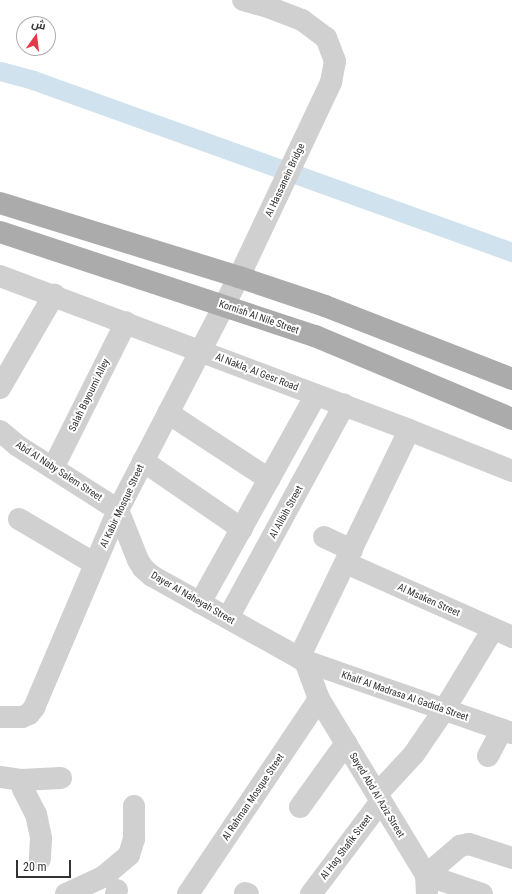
<!DOCTYPE html>
<html>
<head>
<meta charset="utf-8">
<style>
	body { margin:0 }
	#map { position:relative; width:512px; height:894px; overflow:hidden; background:#fff; font-family:"Roboto Condensed",Cairo,sans-serif }
	div>[style] { position:absolute }
	.canal>* { height:19px; margin:-9.5px; padding:0 9.5px; transform-origin:9.5px; border-radius:9.5px; background:#cfe2ee }
	.minor>* { height:22px; margin:-11px; padding:0 11px; transform-origin:11px; border-radius:11px; background:#d0d0d0 }
	.major>* { height:22px; margin:-11px; padding:0 11px; transform-origin:11px; border-radius:11px; background:#ababab }
	span { translate:-50% -50%; white-space:nowrap; text-align:center; line-height:1.15; -webkit-text-stroke:4px #fff; paint-order:stroke }
	.street-label { font-size:10px; color:#333 }
	.north { position:absolute; left:16px; top:16px; width:40px; height:40px; box-sizing:border-box; background:#fff; border:1px solid #adadad; border-radius:50%; rotate:14deg; font-size:11px; font-weight:700; line-height:16px; text-align:center; color:#333 }
	.north::after { content:''; display:block; margin:auto; width:14px; height:18px; background:#e63946; clip-path:polygon(50% 0,100% 100%,50% 72%,0 100%) }
	.scale { position:absolute; left:16px; top:860px; width:55px; height:18px; box-sizing:border-box; border:2px solid #333; border-top:0; padding-left:5px; font-size:12px; line-height:14px; white-space:nowrap; color:#333; -webkit-text-stroke:3px #fff; paint-order:stroke }
</style>
</head>
<body>
<div id="map">
	<div class="canal">
		<div style="left:0;top:71px;width:34px;rotate:15deg"></div>
		<div style="left:33px;top:80px;width:509px;rotate:19.75deg"></div>
	</div>
	<div class="minor">
		<div style="left:0;top:276px;width:437px;rotate:20.6deg"></div>
		<div style="left:409px;top:430px;width:111px;rotate:21.7deg"></div>
		<div style="left:0;top:388px;width:108px;rotate:-59.9deg"></div>
		<div style="left:168px;top:413px;width:121px;rotate:33.2deg"></div>
		<div style="left:0;top:431px;width:23px;rotate:40deg"></div>
		<div style="left:18px;top:446px;width:119px;rotate:32.6deg"></div>
		<div style="left:118px;top:510px;width:54px;rotate:68.2deg"></div>
		<div style="left:138px;top:560px;width:9px;rotate:58deg"></div>
		<div style="left:143px;top:568px;width:12px;rotate:42deg"></div>
		<div style="left:152px;top:576px;width:175px;rotate:29.1deg"></div>
		<div style="left:305px;top:661px;width:219px;rotate:19.2deg"></div>
		<div style="left:143px;top:461px;width:120px;rotate:34.5deg"></div>
		<div style="left:53px;top:468px;width:163px;rotate:-63.4deg"></div>
		<div style="left:19px;top:519px;width:88px;rotate:30.6deg"></div>
		<div style="left:324px;top:537px;width:31px;rotate:25deg"></div>
		<div style="left:346px;top:563px;width:182px;rotate:24deg"></div>
		<div style="left:200px;top:603px;width:238px;rotate:-60.9deg"></div>
		<div style="left:228px;top:618px;width:243px;rotate:-61.4deg"></div>
		<div style="left:299px;top:658px;width:253px;rotate:-64.2deg"></div>
		<div style="left:305px;top:661px;width:40px;rotate:69.8deg"></div>
		<div style="left:319px;top:699px;width:206px;rotate:58.7deg"></div>
		<div style="left:426px;top:875px;width:59px;rotate:18.7deg"></div>
		<div style="left:0;top:717px;width:22px"></div>
		<div style="left:22px;top:717px;width:8px;rotate:-23deg"></div>
		<div style="left:29px;top:714px;width:8px;rotate:-50deg"></div>
		<div style="left:34px;top:708px;width:215px;rotate:-67deg"></div>
		<div style="left:118px;top:510px;width:263px;rotate:-62.6deg"></div>
		<div style="left:239px;top:277px;width:216px;rotate:-64.7deg"></div>
		<div style="left:331px;top:82px;width:21px;rotate:-79deg"></div>
		<div style="left:335px;top:61px;width:25px;rotate:-111deg"></div>
		<div style="left:326px;top:38px;width:30px;rotate:-143deg"></div>
		<div style="left:302px;top:20px;width:33px;rotate:-159deg"></div>
		<div style="left:271px;top:8px;width:29px;rotate:-164deg"></div>
		<div style="left:488px;top:756px;width:30px;rotate:-62deg"></div>
		<div style="left:0;top:777px;width:21px;rotate:8deg"></div>
		<div style="left:21px;top:780px;width:40px;rotate:-2.9deg"></div>
		<div style="left:21px;top:780px;width:9px;rotate:77deg"></div>
		<div style="left:23px;top:789px;width:28px;rotate:63deg"></div>
		<div style="left:36px;top:814px;width:25px;rotate:78deg"></div>
		<div style="left:41px;top:838px;width:21px;rotate:93deg"></div>
		<div style="left:377px;top:794px;width:54px;rotate:-47.2deg"></div>
		<div style="left:414px;top:754px;width:53px;rotate:-55.7deg"></div>
		<div style="left:444px;top:710px;width:95px;rotate:-58.8deg"></div>
		<div style="left:300px;top:807px;width:79px;rotate:-54.3deg"></div>
		<div style="left:245px;top:893px;width:3px;rotate:18deg"></div>
		<div style="left:66px;top:894px;width:41px;rotate:-24.7deg"></div>
		<div style="left:103px;top:877px;width:34px;rotate:-40deg"></div>
		<div style="left:129px;top:855px;width:17px;rotate:-73deg"></div>
		<div style="left:134px;top:839px;width:33px;rotate:-90deg"></div>
		<div style="left:116px;top:894px;width:4px;rotate:-76deg"></div>
		<div style="left:188px;top:894px;width:235px;rotate:-56.1deg"></div>
		<div style="left:311px;top:894px;width:116px;rotate:-53deg"></div>
		<div style="left:427px;top:894px;width:19px;rotate:-93deg"></div>
		<div style="left:426px;top:875px;width:45px;rotate:-40.5deg"></div>
		<div style="left:460px;top:846px;width:9px;rotate:-13deg"></div>
		<div style="left:469px;top:844px;width:45px;rotate:18deg"></div>
	</div>
	<div class="major">
		<div style="left:0;top:203px;width:250px;rotate:17.2deg"></div>
		<div style="left:239px;top:277px;width:91px;rotate:18.6deg"></div>
		<div style="left:325px;top:306px;width:201px;rotate:21.3deg"></div>
		<div style="left:0;top:232px;width:332px;rotate:18.3deg"></div>
		<div style="left:315px;top:336px;width:214px;rotate:22.8deg"></div>
	</div>
	<div class="street-label">
		<span style="left:285px;top:180px;rotate:-65deg">Al Hassanein Bridge</span>
		<span style="left:259px;top:317px;rotate:19deg">Kornish Al Nile Street</span>
		<span style="left:257px;top:372px;rotate:21deg">Al Nakla, Al Gesr Road</span>
		<span style="left:89px;top:395px;rotate:-64deg">Salah Bayoumi Alley</span>
		<span style="left:59px;top:471px;rotate:33deg">Abd Al Naby Salem Street</span>
		<span style="left:122px;top:506px;rotate:-65deg">Al Kabir Mosque Street</span>
		<span style="left:286px;top:512px;rotate:-61deg">Al Alibih Street</span>
		<span style="left:193px;top:598px;rotate:30deg">Dayer Al Naheyah Street</span>
		<span style="left:429px;top:600px;rotate:24deg">Al Msaken Street</span>
		<span style="left:405px;top:696px;rotate:19deg">Khalf Al Madrasa Al Gadida Street</span>
		<span style="left:377px;top:795px;rotate:59deg">Sayed Abd Al Aziz Street</span>
		<span style="left:253px;top:797px;rotate:-56deg">Al Rahman Mosque Street</span>
		<span style="left:346px;top:847px;rotate:-53deg">Al Hag Shafik Street</span>
	</div>
	<div class="north">ش</div>
	<div class="scale">20 m</div>
</div>
</body>
</html>
